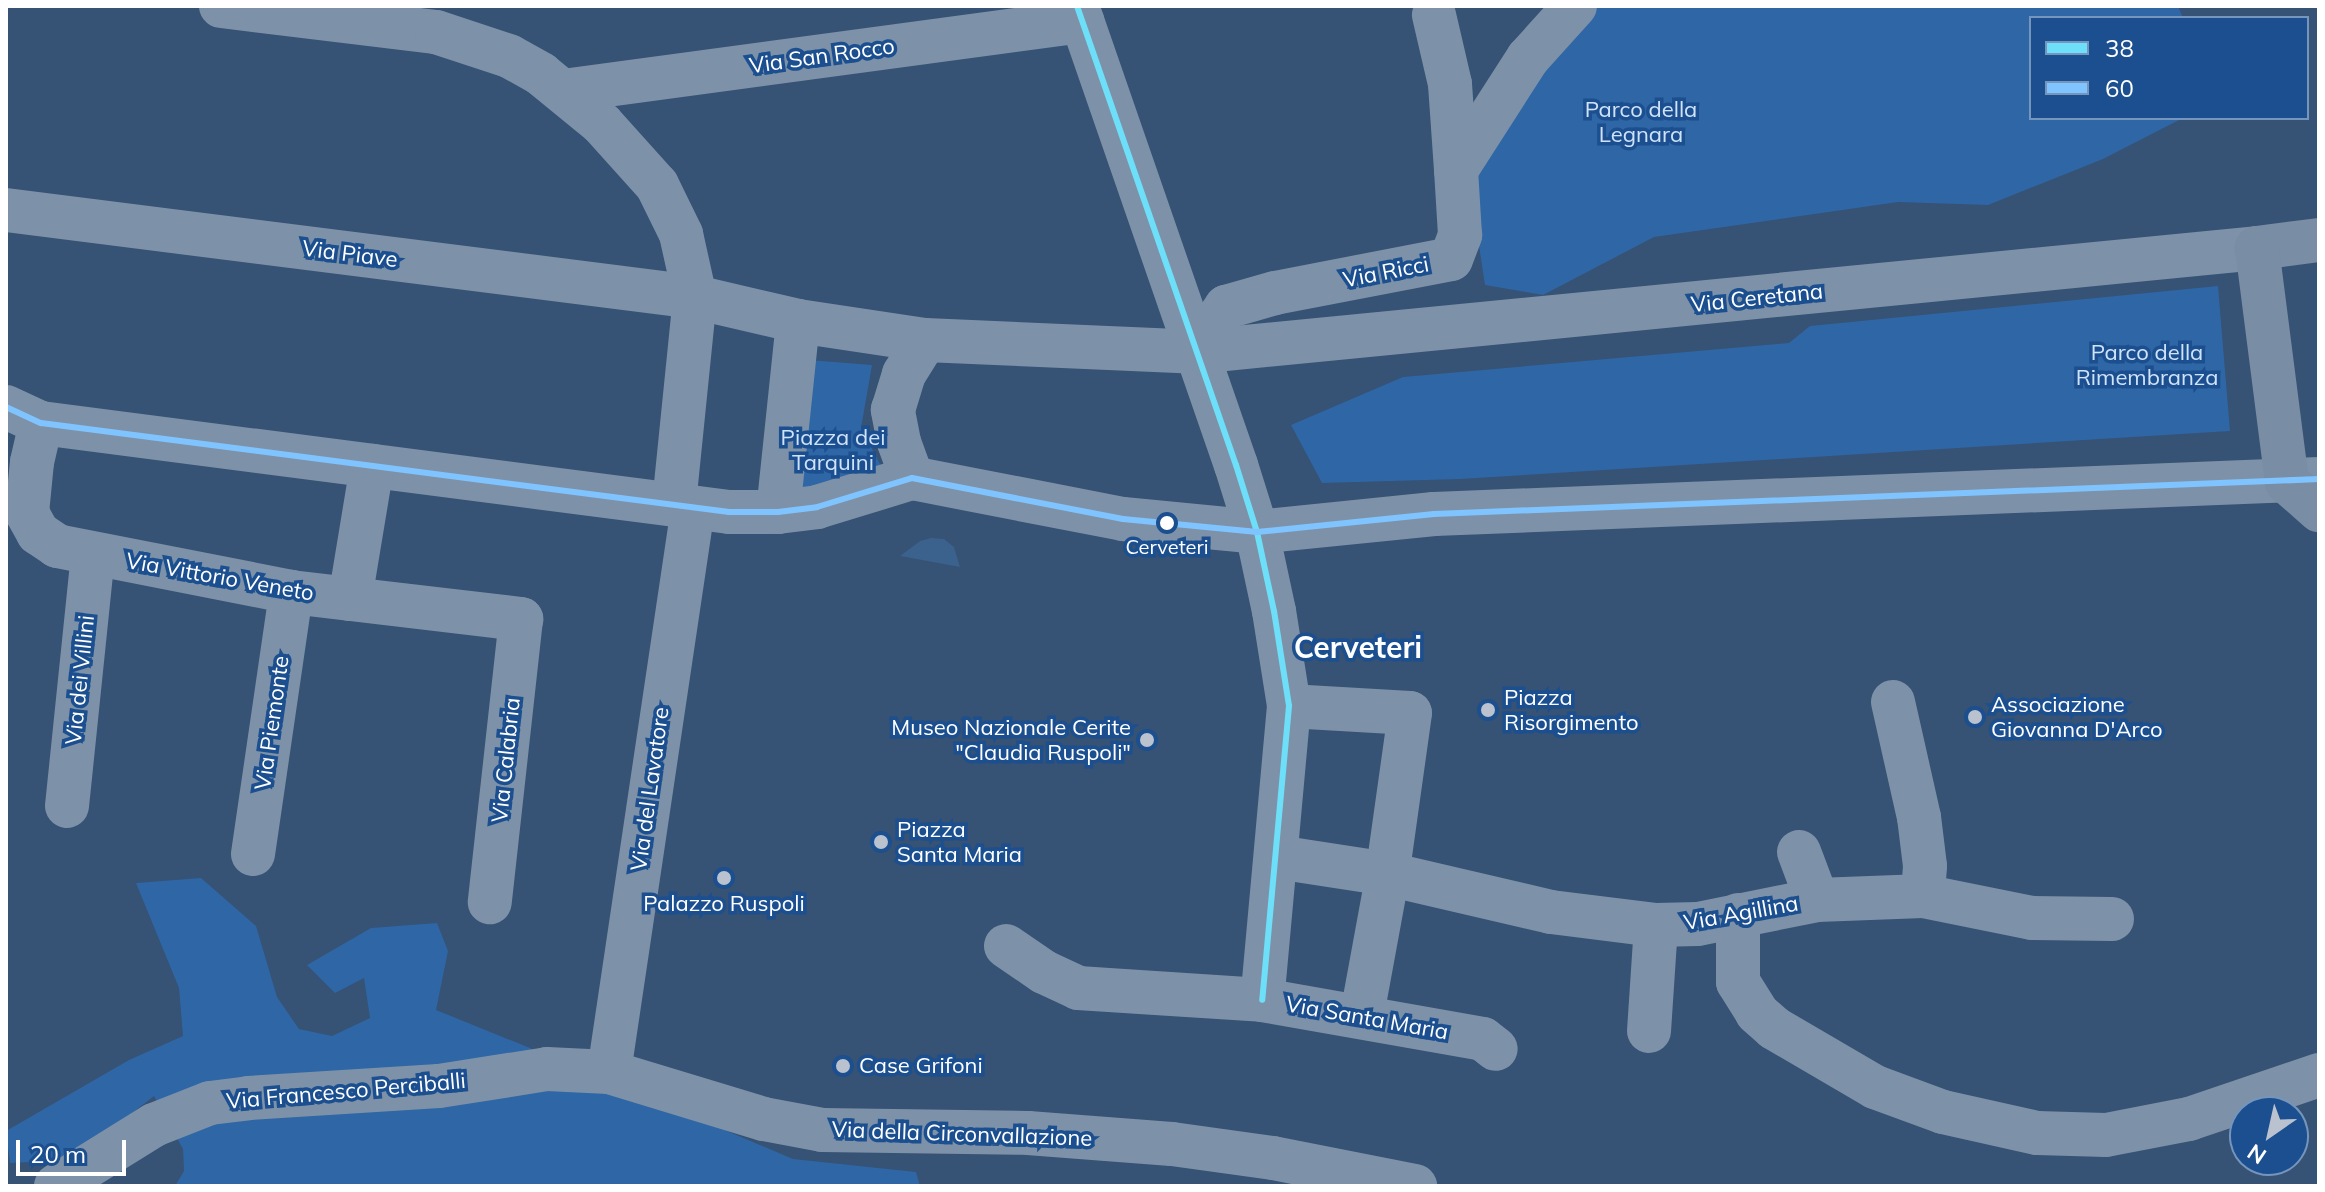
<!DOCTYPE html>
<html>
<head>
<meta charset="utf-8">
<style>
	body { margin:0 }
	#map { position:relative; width:2325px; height:1192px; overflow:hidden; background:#365274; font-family:Mulish,sans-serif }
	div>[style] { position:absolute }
	.green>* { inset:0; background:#2f66a5 }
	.water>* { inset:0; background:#3b618d }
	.street>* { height:44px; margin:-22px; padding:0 22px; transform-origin:22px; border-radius:22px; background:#7d92a8 }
	.secondary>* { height:44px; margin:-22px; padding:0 22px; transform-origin:22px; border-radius:22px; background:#798da4 }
	.bus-1>* { height:6px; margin:-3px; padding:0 3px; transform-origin:3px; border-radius:3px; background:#6ddff8 }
	.bus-2>* { height:6px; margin:-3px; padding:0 3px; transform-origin:3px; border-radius:3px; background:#80c4ff }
	.dots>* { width:22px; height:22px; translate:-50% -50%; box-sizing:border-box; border:4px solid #1b4f8f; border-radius:50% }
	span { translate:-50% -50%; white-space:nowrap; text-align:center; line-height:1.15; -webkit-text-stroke:7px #1b4f8f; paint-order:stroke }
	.bus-label { font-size:20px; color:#fff }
	.street-label { font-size:22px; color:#fff }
	.park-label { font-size:22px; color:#cfe3fa }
	.poi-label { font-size:22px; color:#fff }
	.left { translate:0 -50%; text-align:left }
	.right { translate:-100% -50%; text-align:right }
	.district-label { font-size:30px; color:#fff; font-weight:700 }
	.frame { position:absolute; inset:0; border:8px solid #fff; pointer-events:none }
	.legend { position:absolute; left:2029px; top:16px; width:280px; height:104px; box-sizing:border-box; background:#1b4f8f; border:2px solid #7695bc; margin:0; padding:10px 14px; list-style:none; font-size:24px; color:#fff }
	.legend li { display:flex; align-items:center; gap:16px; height:40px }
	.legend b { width:40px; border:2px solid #7695bc }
	.north { position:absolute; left:2229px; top:1096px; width:80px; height:80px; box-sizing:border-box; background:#1b4f8f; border:2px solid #7695bc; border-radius:50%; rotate:214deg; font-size:22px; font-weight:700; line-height:32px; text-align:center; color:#fff }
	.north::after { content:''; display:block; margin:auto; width:28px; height:36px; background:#b9c2ce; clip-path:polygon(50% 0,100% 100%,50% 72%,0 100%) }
	.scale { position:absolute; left:16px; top:1140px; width:110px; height:36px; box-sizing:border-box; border:4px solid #fff; border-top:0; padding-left:10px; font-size:24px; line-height:28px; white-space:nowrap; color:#fff; -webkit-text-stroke:6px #1b4f8f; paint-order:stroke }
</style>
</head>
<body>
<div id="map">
	<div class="green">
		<div style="clip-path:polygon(1592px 6px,2178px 6px,2183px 18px,2031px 18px,2031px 118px,2183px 118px,2103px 159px,1988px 205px,1898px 202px,1654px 237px,1543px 295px,1485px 285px,1474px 213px,1474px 179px,1501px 111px)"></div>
		<div style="clip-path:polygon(2218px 286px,2230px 431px,1460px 479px,1322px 483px,1291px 425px,1403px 377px,1789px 343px,1810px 326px)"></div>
		<div style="clip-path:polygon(809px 360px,872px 365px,861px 428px,881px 466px,796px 498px)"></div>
		<div style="clip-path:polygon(201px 878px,256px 926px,277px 997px,299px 1029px,332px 1036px,370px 1018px,364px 978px,335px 993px,307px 965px,371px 928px,437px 923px,448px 951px,436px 1010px,530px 1048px,599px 1090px,654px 1100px,793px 1159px,916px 1172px,920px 1186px,175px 1186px,184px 1171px,183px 1149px,154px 1096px,72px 1160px,10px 1163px,6px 1131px,129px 1060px,183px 1036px,179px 988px,136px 883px)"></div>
	</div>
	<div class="water">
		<div style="clip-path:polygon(931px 538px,944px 539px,954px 547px,960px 567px,900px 556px,920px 541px)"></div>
	</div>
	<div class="street">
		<div style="left:221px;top:6px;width:217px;rotate:6.9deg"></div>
		<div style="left:436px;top:32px;width:77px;rotate:18.2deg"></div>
		<div style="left:509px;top:56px;width:37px;rotate:29deg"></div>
		<div style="left:541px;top:74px;width:79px;rotate:39.3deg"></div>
		<div style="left:602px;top:124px;width:82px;rotate:48deg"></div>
		<div style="left:657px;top:185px;width:55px;rotate:63.9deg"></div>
		<div style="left:681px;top:234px;width:65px;rotate:77.5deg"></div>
		<div style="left:695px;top:297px;width:106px;rotate:13.1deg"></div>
		<div style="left:798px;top:321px;width:128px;rotate:8.5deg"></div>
		<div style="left:925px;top:340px;width:270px;rotate:2.5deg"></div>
		<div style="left:1195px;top:352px;width:1067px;rotate:-5.59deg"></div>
		<div style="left:1077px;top:6px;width:486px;rotate:70.9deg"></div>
		<div style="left:1236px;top:465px;width:70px;rotate:72.6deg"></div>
		<div style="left:1257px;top:532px;width:81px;rotate:77.9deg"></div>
		<div style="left:1274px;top:611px;width:96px;rotate:81deg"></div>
		<div style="left:1289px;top:706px;width:295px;rotate:95.2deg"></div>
		<div style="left:563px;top:91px;width:524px;rotate:-7.68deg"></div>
		<div style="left:1456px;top:170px;width:133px;rotate:-57.3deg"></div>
		<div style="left:1528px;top:58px;width:70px;rotate:-47.9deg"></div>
		<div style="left:6px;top:210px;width:694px;rotate:7.2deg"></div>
		<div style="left:695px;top:297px;width:209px;rotate:95.8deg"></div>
		<div style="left:1195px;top:352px;width:55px;rotate:-55.4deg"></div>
		<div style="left:1226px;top:307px;width:51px;rotate:-15.9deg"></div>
		<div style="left:1275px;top:293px;width:179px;rotate:-10.9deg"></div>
		<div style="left:1451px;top:259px;width:26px;rotate:-69deg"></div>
		<div style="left:1460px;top:235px;width:65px;rotate:-93.5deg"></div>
		<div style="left:1456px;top:170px;width:86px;rotate:-94deg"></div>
		<div style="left:1450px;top:84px;width:71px;rotate:-103.1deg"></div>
		<div style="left:6px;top:407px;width:38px;rotate:25deg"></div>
		<div style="left:41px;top:423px;width:694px;rotate:7.37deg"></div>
		<div style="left:729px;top:512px;width:49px"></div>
		<div style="left:778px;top:512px;width:39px;rotate:-7deg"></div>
		<div style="left:817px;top:507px;width:99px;rotate:-17deg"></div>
		<div style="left:912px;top:478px;width:215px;rotate:11deg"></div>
		<div style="left:1123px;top:519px;width:135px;rotate:5.5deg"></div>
		<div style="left:1257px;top:532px;width:178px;rotate:-5.8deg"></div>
		<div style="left:1434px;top:514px;width:886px;rotate:-2.26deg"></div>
		<div style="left:41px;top:423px;width:40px;rotate:103deg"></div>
		<div style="left:32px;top:462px;width:51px;rotate:95.6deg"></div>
		<div style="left:27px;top:513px;width:23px;rotate:61deg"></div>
		<div style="left:38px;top:533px;width:23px;rotate:34deg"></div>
		<div style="left:57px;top:546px;width:238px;rotate:11.1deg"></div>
		<div style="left:291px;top:592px;width:232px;rotate:6.7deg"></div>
		<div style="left:521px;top:619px;width:285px;rotate:96.3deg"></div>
		<div style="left:912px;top:478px;width:38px;rotate:-110deg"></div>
		<div style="left:899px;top:442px;width:33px;rotate:-101deg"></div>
		<div style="left:893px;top:410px;width:38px;rotate:-73deg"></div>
		<div style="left:904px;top:374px;width:40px;rotate:-58deg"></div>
		<div style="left:778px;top:512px;width:192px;rotate:-84deg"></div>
		<div style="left:350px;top:599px;width:135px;rotate:-80.6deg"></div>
		<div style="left:1893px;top:702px;width:118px;rotate:77.3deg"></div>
		<div style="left:1919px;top:817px;width:49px;rotate:83deg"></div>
		<div style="left:1925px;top:866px;width:30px;rotate:94deg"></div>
		<div style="left:1289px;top:706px;width:121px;rotate:3.3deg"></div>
		<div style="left:1410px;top:713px;width:173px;rotate:98deg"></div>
		<div style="left:1386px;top:884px;width:133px;rotate:100.4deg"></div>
		<div style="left:67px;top:806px;width:253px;rotate:-84.1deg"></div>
		<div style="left:1799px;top:852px;width:51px;rotate:69.4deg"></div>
		<div style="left:253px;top:854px;width:265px;rotate:-81.7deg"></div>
		<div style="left:1277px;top:857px;width:112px;rotate:8.7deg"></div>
		<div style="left:1388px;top:874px;width:167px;rotate:13.1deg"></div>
		<div style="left:1551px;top:912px;width:106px;rotate:7.1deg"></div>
		<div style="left:1656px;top:925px;width:42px;rotate:-1.4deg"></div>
		<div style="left:1698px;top:924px;width:121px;rotate:-11.4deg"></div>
		<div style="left:1817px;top:900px;width:106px;rotate:-2.2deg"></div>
		<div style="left:1923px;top:896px;width:111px;rotate:11.4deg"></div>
		<div style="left:2032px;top:918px;width:80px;rotate:0.7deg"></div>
		<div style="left:1738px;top:915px;width:67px;rotate:90deg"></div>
		<div style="left:1738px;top:982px;width:36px;rotate:58deg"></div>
		<div style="left:1757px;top:1013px;width:23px;rotate:41deg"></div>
		<div style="left:1774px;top:1028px;width:117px;rotate:30.3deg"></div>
		<div style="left:1875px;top:1087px;width:72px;rotate:20.2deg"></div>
		<div style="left:1943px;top:1112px;width:96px;rotate:12.6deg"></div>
		<div style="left:2037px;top:1133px;width:69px;rotate:1.7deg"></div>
		<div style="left:2106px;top:1135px;width:85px;rotate:-10.9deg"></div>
		<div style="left:2189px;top:1119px;width:137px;rotate:-18.7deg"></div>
		<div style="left:1006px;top:946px;width:46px;rotate:34.4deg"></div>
		<div style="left:1044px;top:972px;width:38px;rotate:25deg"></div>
		<div style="left:1078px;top:988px;width:184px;rotate:3.7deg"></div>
		<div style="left:1262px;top:1000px;width:224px;rotate:10deg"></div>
		<div style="left:1483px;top:1039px;width:16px;rotate:38deg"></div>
		<div style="left:1649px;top:1031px;width:106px;rotate:-86.2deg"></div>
		<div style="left:609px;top:1072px;width:570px;rotate:-81.53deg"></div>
		<div style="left:56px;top:1186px;width:115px;rotate:-31.9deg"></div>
		<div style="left:154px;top:1125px;width:60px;rotate:-21.4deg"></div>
		<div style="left:210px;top:1103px;width:38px;rotate:-7deg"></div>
		<div style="left:248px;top:1098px;width:191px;rotate:-3.6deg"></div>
		<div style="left:439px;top:1086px;width:109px;rotate:-8.9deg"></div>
		<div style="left:547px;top:1069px;width:62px;rotate:2.8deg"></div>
		<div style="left:609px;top:1072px;width:162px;rotate:16.9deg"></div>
		<div style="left:764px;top:1119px;width:59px;rotate:10.7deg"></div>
		<div style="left:822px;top:1130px;width:206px;rotate:0.8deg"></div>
		<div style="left:1028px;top:1133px;width:144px;rotate:4.4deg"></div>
		<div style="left:1172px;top:1144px;width:102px;rotate:7.9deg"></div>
		<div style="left:1273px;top:1158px;width:145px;rotate:11.2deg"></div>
	</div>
	<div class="secondary">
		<div style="left:2319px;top:240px;width:63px;rotate:172.6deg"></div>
		<div style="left:2257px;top:248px;width:236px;rotate:82.7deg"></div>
		<div style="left:2287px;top:482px;width:43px;rotate:41.2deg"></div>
	</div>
	<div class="bus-1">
		<div style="left:1077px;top:6px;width:486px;rotate:70.9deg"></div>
		<div style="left:1236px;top:465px;width:70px;rotate:72.6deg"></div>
		<div style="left:1257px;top:532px;width:81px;rotate:77.9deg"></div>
		<div style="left:1274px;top:611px;width:96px;rotate:81deg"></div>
		<div style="left:1289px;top:706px;width:295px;rotate:95.2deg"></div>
	</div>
	<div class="bus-2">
		<div style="left:6px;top:407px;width:38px;rotate:25deg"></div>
		<div style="left:41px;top:423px;width:694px;rotate:7.37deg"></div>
		<div style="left:729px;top:512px;width:49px"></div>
		<div style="left:778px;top:512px;width:39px;rotate:-7deg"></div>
		<div style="left:817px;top:507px;width:99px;rotate:-17deg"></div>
		<div style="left:912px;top:478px;width:215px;rotate:11deg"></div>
		<div style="left:1123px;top:519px;width:135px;rotate:5.5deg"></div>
		<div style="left:1257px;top:532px;width:178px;rotate:-5.8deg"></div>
		<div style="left:1434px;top:514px;width:886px;rotate:-2.26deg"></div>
	</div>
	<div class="dots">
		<div style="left:1167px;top:523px;background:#fff"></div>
		<div style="left:1488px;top:710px;background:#b9c2ce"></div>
		<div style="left:1975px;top:717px;background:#b9c2ce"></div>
		<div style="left:1147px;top:740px;background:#b9c2ce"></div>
		<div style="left:881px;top:842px;background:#b9c2ce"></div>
		<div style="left:724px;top:878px;background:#b9c2ce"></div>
		<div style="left:843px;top:1066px;background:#b9c2ce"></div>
	</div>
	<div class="bus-label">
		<span style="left:1167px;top:546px">Cerveteri</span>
	</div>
	<div class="street-label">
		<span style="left:822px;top:56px;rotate:-8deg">Via San Rocco</span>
		<span style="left:350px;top:254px;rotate:7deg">Via Piave</span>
		<span style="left:1386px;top:272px;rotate:-11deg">Via Ricci</span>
		<span style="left:1757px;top:298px;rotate:-6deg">Via Ceretana</span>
		<span style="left:220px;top:577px;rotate:10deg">Via Vittorio Veneto</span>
		<span style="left:80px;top:680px;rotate:-84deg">Via dei Villini</span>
		<span style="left:272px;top:723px;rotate:-82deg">Via Piemonte</span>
		<span style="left:506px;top:760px;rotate:-84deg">Via Calabria</span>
		<span style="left:650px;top:789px;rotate:-82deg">Via del Lavatore</span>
		<span style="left:1741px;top:913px;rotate:-10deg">Via Agillina</span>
		<span style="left:1367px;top:1018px;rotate:10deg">Via Santa Maria</span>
		<span style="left:346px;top:1091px;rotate:-5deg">Via Francesco Perciballi</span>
		<span style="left:962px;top:1134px;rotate:2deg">Via della Circonvallazione</span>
	</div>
	<div class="park-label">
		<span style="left:1641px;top:122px">Parco della<br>Legnara</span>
		<span style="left:2147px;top:365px">Parco della<br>Rimembranza</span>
		<span style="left:833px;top:450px">Piazza dei<br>Tarquini</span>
	</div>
	<div class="poi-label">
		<span class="left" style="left:1504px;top:710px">Piazza<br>Risorgimento</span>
		<span class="left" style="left:1991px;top:717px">Associazione<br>Giovanna D'Arco</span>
		<span class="right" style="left:1131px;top:740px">Museo Nazionale Cerite<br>"Claudia Ruspoli"</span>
		<span class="left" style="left:897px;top:842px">Piazza<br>Santa Maria</span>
		<span style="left:724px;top:904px">Palazzo Ruspoli</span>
		<span class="left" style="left:859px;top:1066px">Case Grifoni</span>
	</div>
	<div class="district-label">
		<span style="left:1358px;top:647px">Cerveteri</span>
	</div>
	<div class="frame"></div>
	<ul class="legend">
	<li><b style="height:10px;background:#6ddff8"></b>38</li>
	<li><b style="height:10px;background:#80c4ff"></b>60</li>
	</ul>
	<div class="north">N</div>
	<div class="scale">20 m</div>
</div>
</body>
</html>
